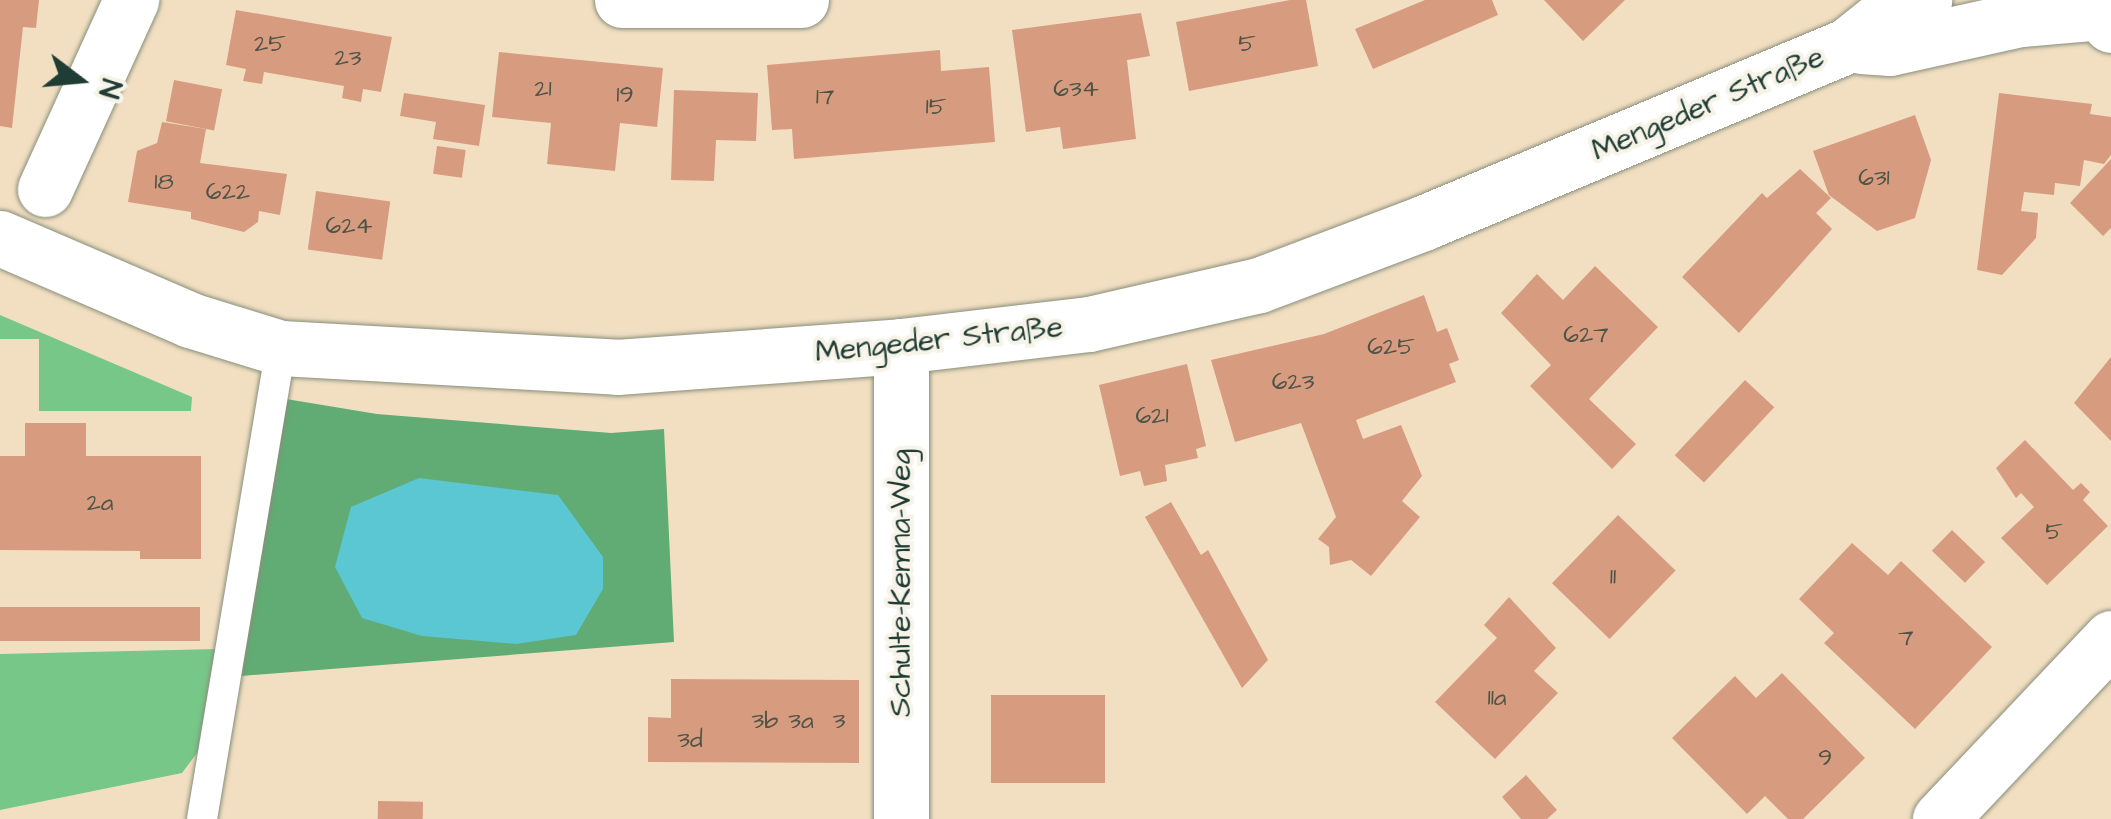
<!DOCTYPE html>
<html>
<head>
<meta charset="utf-8">
<style>
	body { margin:0 }
	#map { position:relative; width:2111px; height:819px; overflow:hidden; background:#f2dfc2; font-family:"Architects Daughter",sans-serif }
	div>[style] { position:absolute }
	.green>* { inset:0; background:#77c788 }
	.forest>* { inset:0; background:#61ac74 }
	.water>* { inset:0; background:#5bc7d2 }
	.building>* { inset:0; background:#d79b7f; transform-origin:0 0 }
	.roads { filter:drop-shadow(0 0 2px #888e7b) drop-shadow(0 0 2px #888e7b) }
	.service>* { height:30px; margin:-15px; padding:0 15px; transform-origin:15px; border-radius:15px; background:#fff }
	.minor>* { height:55px; margin:-27.5px; padding:0 27.5px; transform-origin:27.5px; border-radius:27.5px; background:#fff }
	.tertiary>* { height:55px; margin:-27.5px; padding:0 27.5px; transform-origin:27.5px; border-radius:27.5px; background:#fff }
	.secondary>* { height:55px; margin:-27.5px; padding:0 27.5px; transform-origin:27.5px; border-radius:27.5px; background:#fff }
	span { translate:-50% -50%; white-space:nowrap; text-align:center; line-height:1.15; -webkit-text-stroke:8px #f7f3e8; paint-order:stroke }
	.number-label { font-size:25px; color:#4d5447 }
	.number-label span { -webkit-text-stroke-width:0 }
	.street-label { font-size:30px; color:#1f3d34 }
	.north { position:absolute; left:30px; top:30px; width:100px; height:100px; -webkit-text-stroke:8px #f7f3e8; paint-order:stroke; rotate:106deg; font-size:28px; font-weight:700; line-height:40px; text-align:center; color:#1f3d34 }
	.north::after { content:''; display:block; margin:auto; width:35px; height:45px; background:#1f3d34; clip-path:polygon(50% 0,100% 100%,50% 72%,0 100%) }
</style>
</head>
<body>
<div id="map">
	<div class="green">
		<div style="clip-path:polygon(0 315px,192px 397px,191px 411px,39px 411px,39px 339px,0 339px)"></div>
		<div style="clip-path:polygon(218px 649px,206px 741px,182px 773px,0 810px,0 654px)"></div>
	</div>
	<div class="forest">
		<div style="clip-path:polygon(280px 398px,377px 414px,611px 433px,664px 429px,674px 642px,241px 676px)"></div>
	</div>
	<div class="water">
		<div style="clip-path:polygon(419px 478px,558px 495px,603px 557px,603px 589px,576px 635px,516px 644px,422px 636px,362px 618px,335px 567px,351px 507px)"></div>
	</div>
	<div class="building">
		<div style="clip-path:polygon(0 0,39px 0,36px 28px,23px 27px,12px 128px,0 126px)"></div>
		<div style="clip-path:polygon(1290px 0,1306px 0,1318px 66px,1189px 91px,1176px 22px)"></div>
		<div style="clip-path:polygon(1425px 0,1492px 0,1498px 15px,1373px 69px,1355px 29px)"></div>
		<div style="clip-path:polygon(1544px 0,1625px 0,1583px 41px)"></div>
		<div style="clip-path:polygon(236px 10px,392px 37px,381px 92px,363px 89px,361px 102px,342px 98px,344px 86px,264px 72px,262px 84px,243px 81px,246px 69px,226px 65px)"></div>
		<div style="clip-path:polygon(1141px 13px,1150px 56px,1127px 60px,1136px 139px,1063px 149px,1060px 127px,1026px 132px,1012px 30px)"></div>
		<div style="clip-path:polygon(940px 50px,941px 71px,989px 67px,995px 142px,794px 159px,792px 129px,772px 130px,767px 65px)"></div>
		<div style="clip-path:polygon(499px 52px,663px 68px,657px 127px,620px 123px,615px 171px,547px 164px,551px 123px,492px 117px)"></div>
		<div style="left:174px;top:80px;width:49px;height:42px;rotate:11deg"></div>
		<div style="clip-path:polygon(674px 90px,758px 93px,756px 141px,716px 140px,714px 181px,671px 180px)"></div>
		<div style="clip-path:polygon(404px 93px,485px 105px,479px 146px,433px 139px,436px 122px,400px 116px)"></div>
		<div style="clip-path:polygon(1999px 93px,2092px 104px,2090px 114px,2111px 117px,2111px 155px,2104px 164px,2084px 160px,2080px 186px,2055px 183px,2054px 195px,2024px 192px,2021px 211px,2038px 213px,2036px 238px,2002px 275px,1977px 270px)"></div>
		<div style="clip-path:polygon(1915px 115px,1931px 160px,1915px 218px,1877px 231px,1829px 195px,1813px 151px)"></div>
		<div style="clip-path:polygon(162px 122px,206px 129px,200px 163px,287px 174px,280px 215px,259px 211px,258px 222px,244px 232px,191px 219px,191px 212px,128px 202px,137px 151px,157px 143px)"></div>
		<div style="left:437px;top:146px;width:29px;height:28px;rotate:8deg"></div>
		<div style="clip-path:polygon(2111px 159px,2111px 228px,2103px 236px,2070px 203px)"></div>
		<div style="clip-path:polygon(1800px 169px,1831px 198px,1816px 213px,1832px 229px,1739px 333px,1682px 277px,1762px 193px,1767px 198px)"></div>
		<div style="left:316px;top:191px;width:75px;height:59px;rotate:8deg"></div>
		<div style="clip-path:polygon(1595px 266px,1658px 327px,1589px 399px,1636px 444px,1612px 469px,1530px 386px,1551px 365px,1501px 313px,1537px 274px,1563px 300px)"></div>
		<div style="clip-path:polygon(1424px 295px,1437px 332px,1447px 328px,1459px 360px,1449px 364px,1456px 382px,1356px 420px,1363px 439px,1401px 425px,1422px 476px,1402px 501px,1420px 517px,1371px 576px,1351px 560px,1330px 565px,1329px 547px,1318px 539px,1336px 517px,1301px 423px,1235px 442px,1211px 360px,1324px 334px)"></div>
		<div style="clip-path:polygon(2111px 357px,2111px 441px,2074px 403px)"></div>
		<div style="clip-path:polygon(1187px 364px,1206px 446px,1196px 449px,1198px 458px,1165px 465px,1167px 481px,1144px 486px,1140px 471px,1120px 476px,1099px 385px)"></div>
		<div style="left:1745px;top:380px;width:40px;height:103px;rotate:43deg"></div>
		<div style="clip-path:polygon(25px 423px,86px 423px,86px 456px,201px 456px,201px 559px,140px 559px,140px 551px,0 550px,0 456px,25px 456px)"></div>
		<div style="clip-path:polygon(2025px 440px,2073px 490px,2081px 483px,2090px 492px,2083px 500px,2108px 526px,2047px 585px,2001px 538px,2034px 507px,2021px 493px,2016px 498px,1996px 468px)"></div>
		<div style="clip-path:polygon(1171px 502px,1201px 555px,1208px 550px,1268px 660px,1242px 688px,1145px 517px)"></div>
		<div style="left:1618px;top:515px;width:80px;height:95px;rotate:44deg"></div>
		<div style="left:1952px;top:530px;width:46px;height:29px;rotate:44deg"></div>
		<div style="clip-path:polygon(1852px 543px,1888px 575px,1901px 561px,1992px 647px,1915px 729px,1824px 643px,1834px 633px,1799px 599px)"></div>
		<div style="clip-path:polygon(1509px 597px,1556px 648px,1534px 671px,1558px 693px,1495px 759px,1435px 702px,1497px 638px,1484px 625px)"></div>
		<div style="left:0;top:607px;width:200px;height:34px"></div>
		<div style="clip-path:polygon(1782px 673px,1865px 758px,1803px 819px,1788px 819px,1765px 796px,1747px 814px,1672px 738px,1735px 676px,1756px 698px)"></div>
		<div style="clip-path:polygon(671px 679px,859px 680px,859px 763px,648px 762px,648px 717px,671px 718px)"></div>
		<div style="left:991px;top:695px;width:114px;height:88px"></div>
		<div style="clip-path:polygon(1526px 775px,1557px 810px,1547px 819px,1521px 819px,1502px 797px)"></div>
		<div style="left:378px;top:801px;width:45px;height:18px;rotate:1deg"></div>
	</div>
	<div class="roads">
		<div class="service">
			<div style="left:202px;top:819px;width:478px;rotate:-80.5deg"></div>
		</div>
		<div class="minor">
			<div style="left:622px;top:0;width:179px"></div>
			<div style="left:1861px;top:46px;width:29px;rotate:4deg"></div>
			<div style="left:1890px;top:48px;width:134px;rotate:-12.5deg"></div>
			<div style="left:2021px;top:19px;width:81px;rotate:-4.9deg"></div>
			<div style="left:45px;top:189px;width:208px;rotate:-65.5deg"></div>
			<div style="left:0;top:238px;width:207px;rotate:23.3deg"></div>
			<div style="left:190px;top:320px;width:95px;rotate:17.1deg"></div>
			<div style="left:281px;top:348px;width:337px;rotate:3.2deg"></div>
			<div style="left:617px;top:367px;width:285px;rotate:-4.2deg"></div>
			<div style="left:901px;top:346px;width:189px;rotate:-6.7deg"></div>
			<div style="left:1089px;top:324px;width:174px;rotate:-12.9deg"></div>
			<div style="left:1259px;top:285px;width:175px;rotate:-20.7deg"></div>
			<div style="left:1423px;top:223px;width:461px;rotate:-22.7deg"></div>
			<div style="left:1848px;top:45px;width:50px;rotate:-38.5deg"></div>
			<div style="left:1887px;top:14px;width:40px;rotate:-21deg"></div>
			<div style="left:901px;top:819px;width:473px;rotate:-90deg"></div>
		</div>
		<div class="tertiary">
			<div style="left:2098px;top:0;width:28px;rotate:63deg"></div>
		</div>
		<div class="secondary">
			<div style="left:1940px;top:819px;width:249px;rotate:-46.6deg"></div>
		</div>
	</div>
	<div class="number-label">
		<span style="left:270px;top:44px">25</span>
		<span style="left:1247px;top:44px">5</span>
		<span style="left:348px;top:58px">23</span>
		<span style="left:543px;top:89px">21</span>
		<span style="left:1076px;top:89px">634</span>
		<span style="left:625px;top:95px">19</span>
		<span style="left:825px;top:97px">17</span>
		<span style="left:936px;top:107px">15</span>
		<span style="left:1874px;top:178px">631</span>
		<span style="left:164px;top:182px">18</span>
		<span style="left:228px;top:192px">622</span>
		<span style="left:349px;top:226px">624</span>
		<span style="left:1586px;top:335px">627</span>
		<span style="left:1391px;top:347px">625</span>
		<span style="left:1293px;top:382px">623</span>
		<span style="left:1152px;top:416px">621</span>
		<span style="left:100px;top:503px">2a</span>
		<span style="left:2054px;top:532px">5</span>
		<span style="left:1613px;top:577px">11</span>
		<span style="left:1906px;top:638px">7</span>
		<span style="left:1497px;top:698px">11a</span>
		<span style="left:765px;top:721px">3b</span>
		<span style="left:801px;top:721px">3a</span>
		<span style="left:839px;top:721px">3</span>
		<span style="left:690px;top:740px">3d</span>
		<span style="left:1825px;top:758px">9</span>
	</div>
	<div class="street-label">
		<span style="left:1708px;top:104px;rotate:-23deg">Mengeder Straße</span>
		<span style="left:939px;top:340px;rotate:-6deg">Mengeder Straße</span>
		<span style="left:901px;top:583px;rotate:-90deg">Schulte-Kemna-Weg</span>
	</div>
	<div class="north">N</div>
</div>
</body>
</html>
